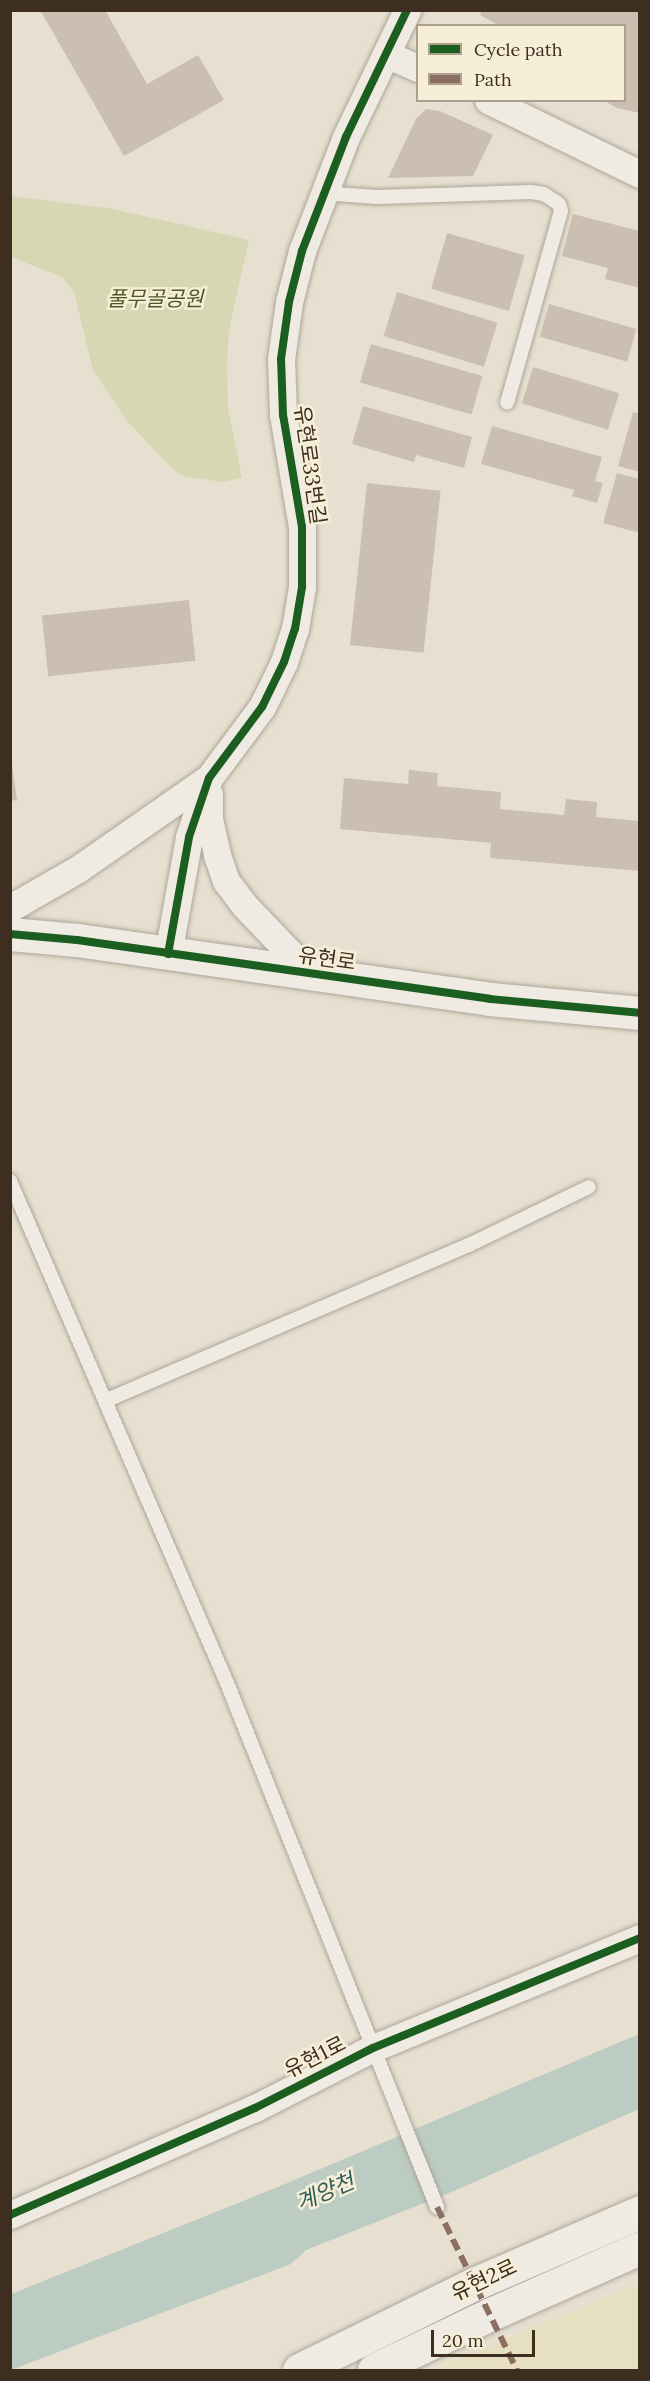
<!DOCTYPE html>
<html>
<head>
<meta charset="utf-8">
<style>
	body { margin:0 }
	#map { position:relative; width:650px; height:2381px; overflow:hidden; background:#e7e0d1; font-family:Lora,"Noto Sans KR",serif }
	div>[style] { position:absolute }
	.farmland>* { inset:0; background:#e6dfc2 }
	.green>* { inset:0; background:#d6d7b3 }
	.water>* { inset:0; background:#bcccc2 }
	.building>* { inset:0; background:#cbbfb2; transform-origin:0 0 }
	.roads { filter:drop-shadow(0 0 2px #ada599) drop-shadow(0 0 2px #ada599) }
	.lane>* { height:14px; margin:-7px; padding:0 7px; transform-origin:7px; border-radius:7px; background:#efebe3 }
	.street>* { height:27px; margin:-13.5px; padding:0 13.5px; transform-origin:13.5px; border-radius:13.5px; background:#efebe3 }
	.secondary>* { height:33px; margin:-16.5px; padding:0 16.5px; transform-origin:16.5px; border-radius:16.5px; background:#efebe3 }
	.quiet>* { height:6px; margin-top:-3px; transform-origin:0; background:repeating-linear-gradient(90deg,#8d6e63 0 12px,transparent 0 18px) }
	.cycleway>* { height:8px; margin:-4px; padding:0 4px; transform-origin:4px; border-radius:4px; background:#1b5e20 }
	span { translate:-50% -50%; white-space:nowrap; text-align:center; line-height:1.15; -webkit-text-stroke:5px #f7eed8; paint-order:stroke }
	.park-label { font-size:21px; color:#4d5a26; font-style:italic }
	.street-label { font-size:21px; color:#3d2e20 }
	.water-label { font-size:22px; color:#2f5d5a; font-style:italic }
	.frame { position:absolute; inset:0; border:12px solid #3d2e20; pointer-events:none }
	.legend { position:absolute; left:416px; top:24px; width:210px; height:78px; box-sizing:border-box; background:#f7eed8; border:2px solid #ada18e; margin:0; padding:8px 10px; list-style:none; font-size:18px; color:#3d2e20 }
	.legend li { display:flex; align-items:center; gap:12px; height:30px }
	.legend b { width:30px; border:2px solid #ada18e }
	.scale { position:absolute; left:431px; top:2330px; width:104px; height:27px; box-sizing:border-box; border:3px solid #3d2e20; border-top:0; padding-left:8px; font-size:18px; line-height:21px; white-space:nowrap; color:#3d2e20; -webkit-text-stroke:4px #f7eed8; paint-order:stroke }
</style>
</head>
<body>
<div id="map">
	<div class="farmland">
		<div style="clip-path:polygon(639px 2284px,639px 2370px,435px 2370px,455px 2360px)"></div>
	</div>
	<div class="green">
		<div style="clip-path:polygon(11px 196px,113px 209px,249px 240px,229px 329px,227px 365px,228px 409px,242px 478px,222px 482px,183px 476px,170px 466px,127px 421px,93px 370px,74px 292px,62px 277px,11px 257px)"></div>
	</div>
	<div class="water">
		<div style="clip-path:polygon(639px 2034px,639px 2109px,454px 2191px,306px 2250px,291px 2264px,11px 2370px,11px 2294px,285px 2184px)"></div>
	</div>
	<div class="building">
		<div style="clip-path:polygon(40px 10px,105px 10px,147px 84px,198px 55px,224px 100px,124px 156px)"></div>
		<div style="clip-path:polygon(482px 10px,640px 10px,640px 113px,617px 108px,603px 100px,624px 100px,624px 26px,500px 26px,480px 15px)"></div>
		<div style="clip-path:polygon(426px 109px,440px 111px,493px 135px,473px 176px,388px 178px,416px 119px)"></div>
		<div style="clip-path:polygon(573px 214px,640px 231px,640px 288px,605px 279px,608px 268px,562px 256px)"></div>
		<div style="left:447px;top:233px;width:81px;height:58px;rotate:16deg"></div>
		<div style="left:397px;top:292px;width:105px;height:46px;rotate:17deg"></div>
		<div style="left:549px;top:304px;width:91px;height:34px;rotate:16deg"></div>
		<div style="left:371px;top:344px;width:116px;height:40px;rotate:16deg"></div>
		<div style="left:533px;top:367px;width:90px;height:38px;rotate:17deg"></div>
		<div style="clip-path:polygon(363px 406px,472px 437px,464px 468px,416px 455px,414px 462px,352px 444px)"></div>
		<div style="clip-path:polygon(633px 412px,640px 414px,640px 472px,618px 466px)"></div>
		<div style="clip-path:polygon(492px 426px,602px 457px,595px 481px,603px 483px,597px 503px,572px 496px,574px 490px,481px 464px)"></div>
		<div style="clip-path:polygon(617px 473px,640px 479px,640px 533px,603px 523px)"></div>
		<div style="left:367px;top:483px;width:74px;height:163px;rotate:6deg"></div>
		<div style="left:189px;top:600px;width:61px;height:148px;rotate:84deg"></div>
		<div style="clip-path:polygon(10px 749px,17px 800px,10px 801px)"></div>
		<div style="clip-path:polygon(409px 770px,438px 773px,437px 786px,501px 792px,500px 809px,564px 815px,566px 799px,597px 802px,596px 817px,640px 821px,640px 871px,490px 858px,491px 843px,340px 829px,344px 778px,408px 784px)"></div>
	</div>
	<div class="roads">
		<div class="lane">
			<div style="left:322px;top:193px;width:55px;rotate:4.2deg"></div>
			<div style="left:377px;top:197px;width:154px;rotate:-1.9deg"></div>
			<div style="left:531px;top:192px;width:13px;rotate:9deg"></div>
			<div style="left:544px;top:194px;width:18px;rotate:34deg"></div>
			<div style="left:559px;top:204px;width:7px;rotate:74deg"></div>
			<div style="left:561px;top:211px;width:199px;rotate:105.7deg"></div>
			<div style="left:10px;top:1181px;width:547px;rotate:66.62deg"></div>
			<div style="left:227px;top:1683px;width:565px;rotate:68.16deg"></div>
			<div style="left:107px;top:1400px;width:394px;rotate:-23.2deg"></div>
			<div style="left:469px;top:1245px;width:133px;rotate:-25.8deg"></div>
		</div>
		<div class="street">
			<div style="left:386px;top:54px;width:35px;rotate:24deg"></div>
			<div style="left:488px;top:100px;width:169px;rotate:26deg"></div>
			<div style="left:209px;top:794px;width:25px;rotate:90deg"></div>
			<div style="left:209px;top:819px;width:37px;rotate:77deg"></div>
			<div style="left:217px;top:855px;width:28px;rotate:71deg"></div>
			<div style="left:226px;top:881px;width:30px;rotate:53deg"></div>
			<div style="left:244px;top:905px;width:97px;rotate:46.3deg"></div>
			<div style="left:10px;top:908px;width:78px;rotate:-29.8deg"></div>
			<div style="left:78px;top:869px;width:160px;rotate:-34.8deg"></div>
			<div style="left:168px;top:954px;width:119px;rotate:-79.8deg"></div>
			<div style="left:189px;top:837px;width:62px;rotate:-71.3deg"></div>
			<div style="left:209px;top:778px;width:89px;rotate:-53.3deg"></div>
			<div style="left:262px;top:707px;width:50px;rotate:-63.9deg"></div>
			<div style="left:284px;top:662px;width:35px;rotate:-72deg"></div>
			<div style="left:295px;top:629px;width:43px;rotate:-80.5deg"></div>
			<div style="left:302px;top:587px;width:60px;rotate:-90deg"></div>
			<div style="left:302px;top:527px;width:114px;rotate:-99.6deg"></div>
			<div style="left:283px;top:415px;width:56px;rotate:-92deg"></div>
			<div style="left:281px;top:359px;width:58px;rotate:-82deg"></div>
			<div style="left:289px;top:302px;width:53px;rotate:-75.7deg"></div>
			<div style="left:302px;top:251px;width:122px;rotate:-68.9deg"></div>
			<div style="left:346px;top:137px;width:141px;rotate:-64.3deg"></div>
			<div style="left:10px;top:2215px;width:267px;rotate:-23.6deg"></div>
			<div style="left:255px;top:2108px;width:132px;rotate:-27deg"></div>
			<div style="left:373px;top:2048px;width:289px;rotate:-22.4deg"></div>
		</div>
		<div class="secondary">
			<div style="left:10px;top:934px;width:67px;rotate:5.1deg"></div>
			<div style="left:77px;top:940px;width:417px;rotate:8.1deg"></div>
			<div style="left:490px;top:999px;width:151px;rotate:5.3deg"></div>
			<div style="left:299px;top:2370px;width:197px;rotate:-26.2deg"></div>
			<div style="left:476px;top:2283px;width:179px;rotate:-23.4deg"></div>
			<div style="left:374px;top:2370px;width:130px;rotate:-25.6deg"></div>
			<div style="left:491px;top:2314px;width:163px;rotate:-23.9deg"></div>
		</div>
	</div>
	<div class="quiet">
		<div style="left:437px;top:2207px;width:182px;rotate:63.9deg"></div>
	</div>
	<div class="cycleway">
		<div style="left:10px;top:934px;width:67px;rotate:5.1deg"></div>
		<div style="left:77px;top:940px;width:417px;rotate:8.1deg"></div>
		<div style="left:490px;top:999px;width:151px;rotate:5.3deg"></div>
		<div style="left:168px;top:954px;width:119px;rotate:-79.8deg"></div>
		<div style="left:189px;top:837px;width:62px;rotate:-71.3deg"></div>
		<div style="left:209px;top:778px;width:89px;rotate:-53.3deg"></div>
		<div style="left:262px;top:707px;width:50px;rotate:-63.9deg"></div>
		<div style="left:284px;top:662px;width:35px;rotate:-72deg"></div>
		<div style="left:295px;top:629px;width:43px;rotate:-80.5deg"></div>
		<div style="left:302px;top:587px;width:60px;rotate:-90deg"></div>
		<div style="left:302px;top:527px;width:114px;rotate:-99.6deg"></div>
		<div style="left:283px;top:415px;width:56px;rotate:-92deg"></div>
		<div style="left:281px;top:359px;width:58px;rotate:-82deg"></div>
		<div style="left:289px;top:302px;width:53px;rotate:-75.7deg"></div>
		<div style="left:302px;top:251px;width:122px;rotate:-68.9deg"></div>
		<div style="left:346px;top:137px;width:141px;rotate:-64.3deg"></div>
		<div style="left:10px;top:2215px;width:267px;rotate:-23.6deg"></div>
		<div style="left:255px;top:2108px;width:132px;rotate:-27deg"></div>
		<div style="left:373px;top:2048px;width:289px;rotate:-22.4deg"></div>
	</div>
	<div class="park-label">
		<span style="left:155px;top:299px">풀무골공원</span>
	</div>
	<div class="street-label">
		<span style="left:310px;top:465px;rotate:82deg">유현로33번길</span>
		<span style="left:327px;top:959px;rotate:8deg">유현로</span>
		<span style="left:315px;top:2057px;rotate:-27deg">유현1로</span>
		<span style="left:484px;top:2280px;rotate:-25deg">유현2로</span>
	</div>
	<div class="water-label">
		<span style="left:325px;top:2192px;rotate:-23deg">계양천</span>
	</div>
	<div class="frame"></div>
	<ul class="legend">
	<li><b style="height:8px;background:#1b5e20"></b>Cycle path</li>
	<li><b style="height:8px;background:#8d6e63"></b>Path</li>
	</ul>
	<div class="scale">20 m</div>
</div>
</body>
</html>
